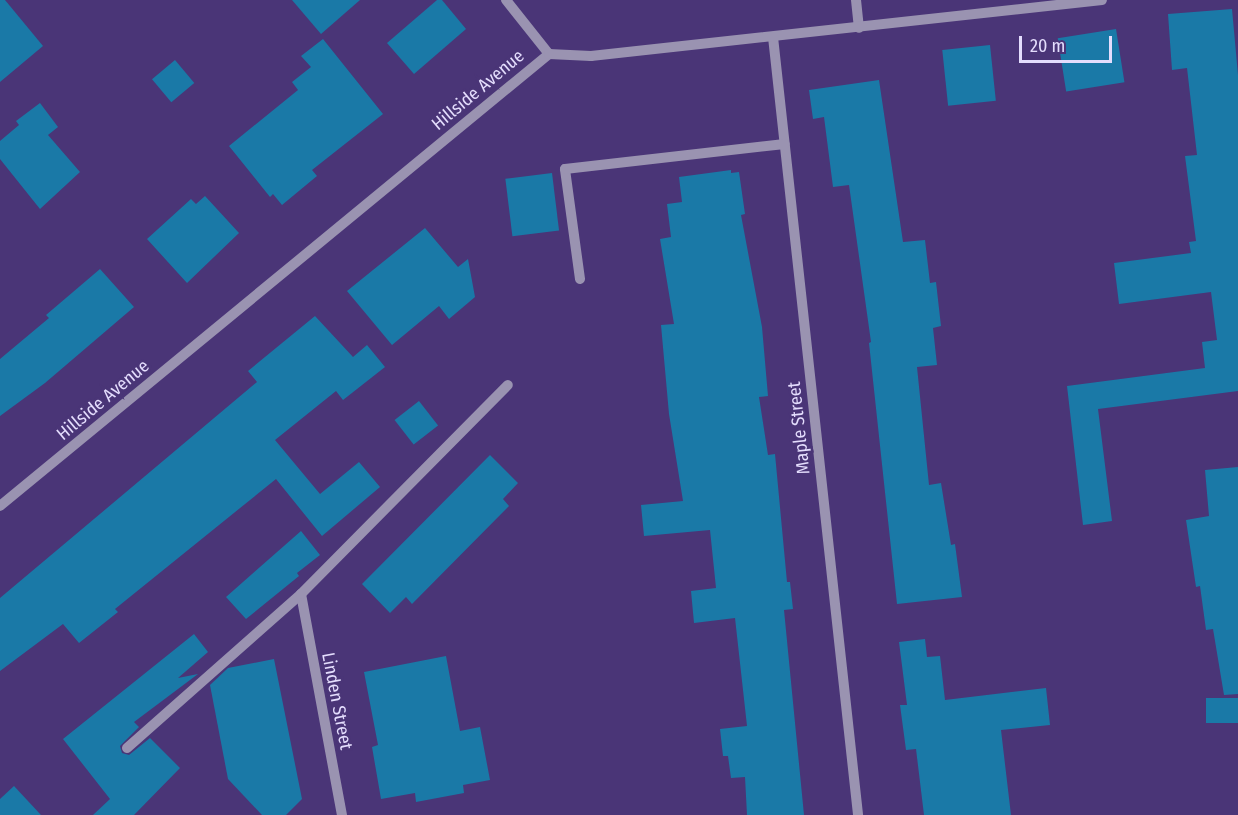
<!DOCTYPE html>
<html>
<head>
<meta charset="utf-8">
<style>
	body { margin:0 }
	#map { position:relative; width:1238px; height:815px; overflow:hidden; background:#4a3577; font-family:"Fira Sans Condensed",sans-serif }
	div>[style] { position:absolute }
	.building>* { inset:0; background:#1a79a7; transform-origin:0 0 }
	.minor>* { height:10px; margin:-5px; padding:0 5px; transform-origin:5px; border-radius:5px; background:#9a93b1 }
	span { translate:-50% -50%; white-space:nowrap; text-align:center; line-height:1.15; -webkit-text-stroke:5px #4a3577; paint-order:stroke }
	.street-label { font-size:18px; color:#e4ddfd }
	.scale { position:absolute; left:1019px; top:36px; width:93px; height:27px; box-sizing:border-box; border:3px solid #e4ddfd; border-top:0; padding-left:8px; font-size:18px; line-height:21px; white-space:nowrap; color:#e4ddfd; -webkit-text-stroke:4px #4a3577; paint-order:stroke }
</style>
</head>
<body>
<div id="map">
	<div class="building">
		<div style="clip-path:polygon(0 0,5px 0,43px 46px,0 82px)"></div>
		<div style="clip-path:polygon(292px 0,360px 0,321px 34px)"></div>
		<div style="clip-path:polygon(437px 0,442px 0,466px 29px,414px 74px,387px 43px)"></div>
		<div style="clip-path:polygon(1232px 9px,1238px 75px,1238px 391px,1098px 409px,1112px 521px,1083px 525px,1067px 386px,1205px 368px,1202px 342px,1217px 340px,1211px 292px,1119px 304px,1114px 263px,1191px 253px,1189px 242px,1196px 241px,1185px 156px,1197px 155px,1187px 68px,1172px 70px,1168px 14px)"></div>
		<div style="left:1116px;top:29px;width:54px;height:59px;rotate:81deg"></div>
		<div style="clip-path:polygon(323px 39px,383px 114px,312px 170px,317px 176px,282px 205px,273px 194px,270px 197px,229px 146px,298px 90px,292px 82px,311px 67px,301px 56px)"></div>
		<div style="left:990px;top:45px;width:56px;height:48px;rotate:84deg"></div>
		<div style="left:175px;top:60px;width:30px;height:30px;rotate:50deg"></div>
		<div style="clip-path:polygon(879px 80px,903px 242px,925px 240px,930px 283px,936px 282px,941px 326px,933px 328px,937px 365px,917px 367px,929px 485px,941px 483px,951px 545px,955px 544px,962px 597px,897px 604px,869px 343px,871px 342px,849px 185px,833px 187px,824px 117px,813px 119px,809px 90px)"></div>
		<div style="clip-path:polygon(40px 103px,58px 127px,48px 135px,80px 172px,40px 209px,0 159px,0 141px,19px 125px,16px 121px)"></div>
		<div style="clip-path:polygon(731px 170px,731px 173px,739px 172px,745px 214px,741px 215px,762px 327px,768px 396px,759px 397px,768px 455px,775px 454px,787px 582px,790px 582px,793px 609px,784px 610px,804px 815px,747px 815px,745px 777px,731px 778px,728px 756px,723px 756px,720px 729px,747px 726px,735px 618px,694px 623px,691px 591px,716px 588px,710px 530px,644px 536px,641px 505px,683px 501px,669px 414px,661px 325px,674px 324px,660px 239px,671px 237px,667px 204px,682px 202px,679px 177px)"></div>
		<div style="left:552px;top:173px;width:58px;height:47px;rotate:83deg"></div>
		<div style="clip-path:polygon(205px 196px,239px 233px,187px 283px,147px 239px,191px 199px,196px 204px)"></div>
		<div style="clip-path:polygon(425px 228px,458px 267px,468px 259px,475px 297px,449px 319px,439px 306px,392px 345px,347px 291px)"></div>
		<div style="clip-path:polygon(100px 269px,134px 307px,45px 383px,0 416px,0 359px,49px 318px,46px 315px)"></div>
		<div style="clip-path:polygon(315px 316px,353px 357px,367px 345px,385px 367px,343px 400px,336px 391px,275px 440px,320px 494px,359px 462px,380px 487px,322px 536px,276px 479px,115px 609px,118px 612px,79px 643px,63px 624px,0 671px,0 598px,257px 382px,248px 371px)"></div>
		<div style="left:419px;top:401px;width:31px;height:31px;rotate:52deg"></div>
		<div style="clip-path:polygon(490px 455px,518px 483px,503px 499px,509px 506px,412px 604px,406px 597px,390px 613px,362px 584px)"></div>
		<div style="clip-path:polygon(1238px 467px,1238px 694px,1224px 695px,1213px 629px,1206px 630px,1200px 586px,1196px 587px,1186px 520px,1209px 516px,1205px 470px)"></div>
		<div style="clip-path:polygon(301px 531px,320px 555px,297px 573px,299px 576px,246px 619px,226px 597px)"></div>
		<div style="clip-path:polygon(194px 634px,208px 652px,178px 678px,198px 674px,134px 722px,139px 727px,120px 746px,122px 753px,129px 755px,150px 738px,180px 768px,134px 815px,93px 815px,110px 799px,63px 739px)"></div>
		<div style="clip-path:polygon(925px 639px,927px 657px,940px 656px,945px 700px,1046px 688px,1050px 725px,1001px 730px,1011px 815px,924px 815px,916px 749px,906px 750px,900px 705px,907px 705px,899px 642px)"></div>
		<div style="clip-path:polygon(446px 656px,460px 731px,480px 727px,490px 780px,463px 785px,464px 793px,416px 802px,415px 793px,381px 799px,372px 747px,378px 745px,364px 672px)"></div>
		<div style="clip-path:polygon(274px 659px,302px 799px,286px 815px,262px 815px,228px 779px,210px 685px,228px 668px)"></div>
		<div style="left:1238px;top:698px;width:25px;height:32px;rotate:90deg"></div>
		<div style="clip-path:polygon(14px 786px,41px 815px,0 815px,0 799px)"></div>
	</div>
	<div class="minor">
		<div style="left:506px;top:0;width:69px;rotate:51.5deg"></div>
		<div style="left:856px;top:0;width:28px;rotate:84deg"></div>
		<div style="left:773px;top:37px;width:783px;rotate:83.76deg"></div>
		<div style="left:580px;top:279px;width:111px;rotate:-97.8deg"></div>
		<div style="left:565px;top:169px;width:221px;rotate:-6.5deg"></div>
		<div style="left:0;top:506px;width:711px;rotate:-39.47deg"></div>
		<div style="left:549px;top:54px;width:42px;rotate:2.7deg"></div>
		<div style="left:591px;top:56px;width:514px;rotate:-6.25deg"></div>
		<div style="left:301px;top:594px;width:225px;rotate:79.5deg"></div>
		<div style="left:127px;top:748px;width:232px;rotate:-41.5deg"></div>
		<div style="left:301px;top:594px;width:294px;rotate:-45.3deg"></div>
	</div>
	<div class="street-label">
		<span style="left:478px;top:90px;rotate:-40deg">Hillside Avenue</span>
		<span style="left:103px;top:400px;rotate:-40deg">Hillside Avenue</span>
		<span style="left:799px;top:428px;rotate:-96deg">Maple Street</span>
		<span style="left:337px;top:701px;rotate:79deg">Linden Street</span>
	</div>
	<div class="scale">20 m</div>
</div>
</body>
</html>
